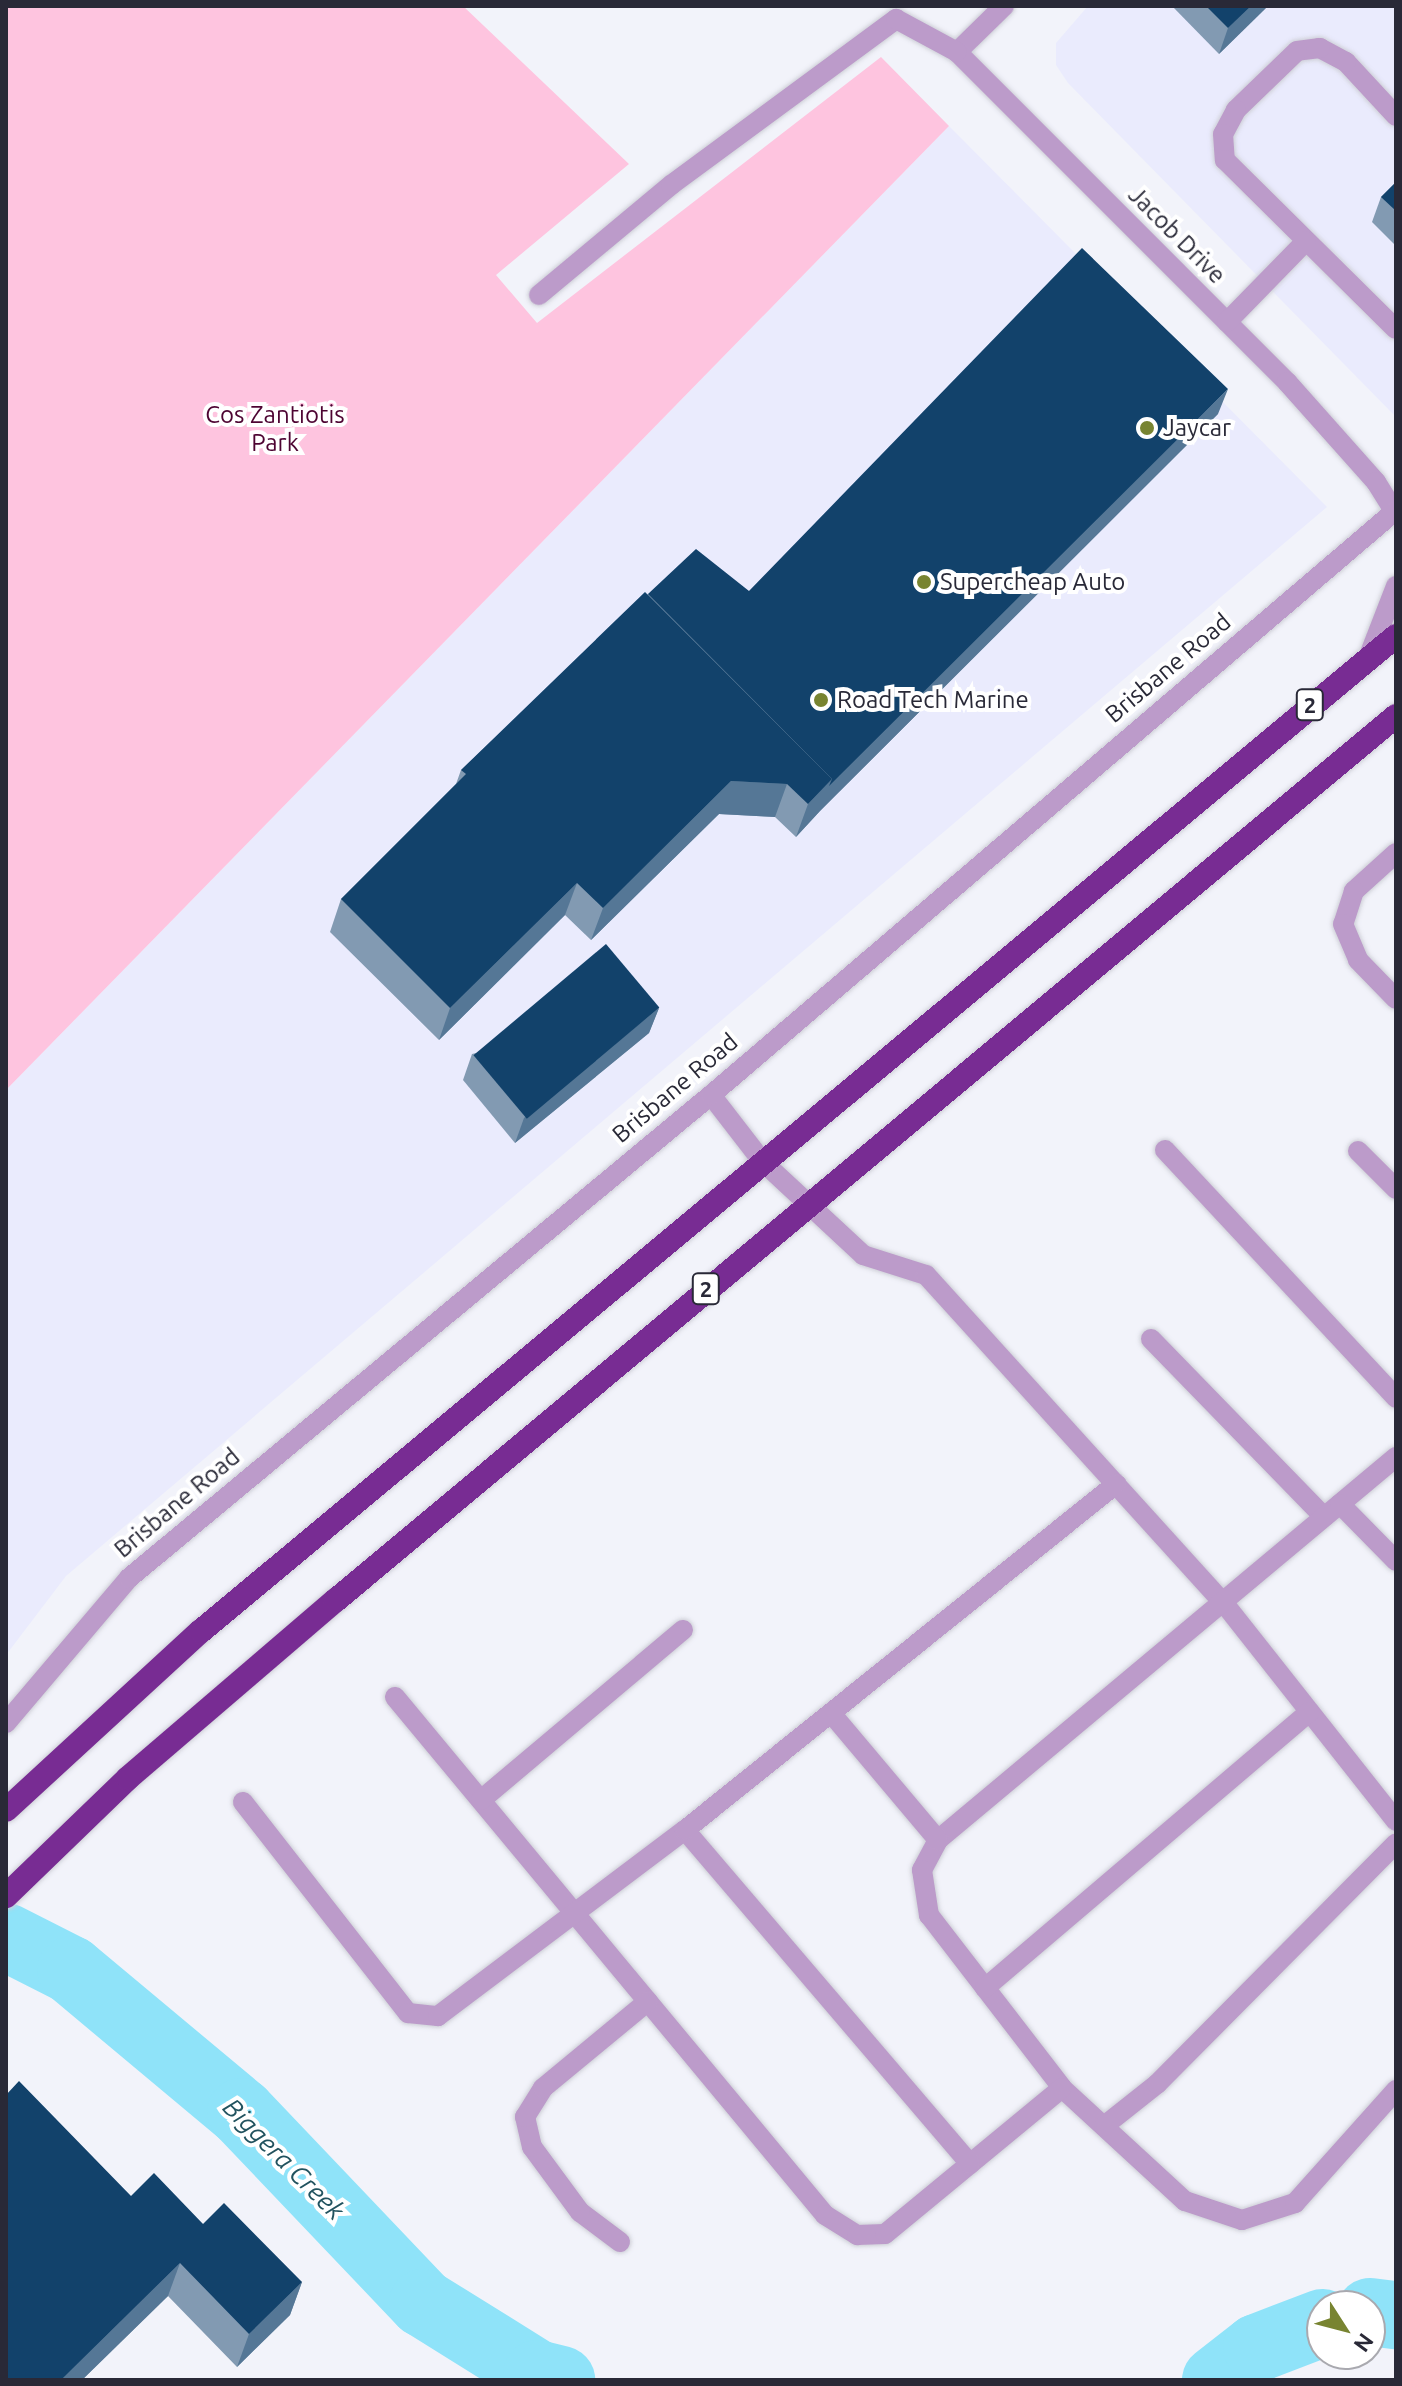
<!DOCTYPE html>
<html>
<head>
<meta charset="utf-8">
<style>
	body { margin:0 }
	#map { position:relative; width:1402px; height:2386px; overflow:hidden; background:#f2f3fa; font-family:Ubuntu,sans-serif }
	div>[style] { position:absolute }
	.built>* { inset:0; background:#eaebfd }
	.green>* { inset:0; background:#fec4df }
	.river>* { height:68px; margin:-34px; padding:0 34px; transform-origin:34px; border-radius:34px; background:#8fe3f9 }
	.roads { filter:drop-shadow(0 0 2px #cecfd7) drop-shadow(0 0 2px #cecfd7) }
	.minor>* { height:20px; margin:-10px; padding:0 10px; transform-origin:10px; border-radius:10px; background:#bc9bca }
	.highway>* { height:24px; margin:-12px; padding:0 12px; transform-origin:12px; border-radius:12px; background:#782c93 }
	.wall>* { inset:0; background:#829ab2 }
	.shaded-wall>* { inset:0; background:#557796 }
	.building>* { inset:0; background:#12426b; transform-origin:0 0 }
	.dots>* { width:22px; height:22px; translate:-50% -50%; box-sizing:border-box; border:4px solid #fff; border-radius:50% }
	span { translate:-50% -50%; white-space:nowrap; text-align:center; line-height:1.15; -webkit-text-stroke:8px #fff; paint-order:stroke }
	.shield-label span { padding:2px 6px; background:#fff; border:2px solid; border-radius:6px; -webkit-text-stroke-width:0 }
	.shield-label { font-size:22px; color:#292937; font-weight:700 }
	.street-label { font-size:24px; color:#292937 }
	.park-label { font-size:24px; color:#4d0432 }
	.poi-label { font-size:24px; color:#292937 }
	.left { translate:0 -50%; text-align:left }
	.water-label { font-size:26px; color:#22535f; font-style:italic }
	.frame { position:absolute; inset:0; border:8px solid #292937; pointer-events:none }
	.north { position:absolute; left:1306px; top:2290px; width:80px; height:80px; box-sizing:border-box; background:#fff; border:2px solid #a9a9af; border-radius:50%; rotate:126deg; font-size:22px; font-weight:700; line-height:32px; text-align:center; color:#292937 }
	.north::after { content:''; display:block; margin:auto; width:28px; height:36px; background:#788431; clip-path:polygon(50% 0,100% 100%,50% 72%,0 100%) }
</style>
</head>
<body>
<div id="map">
	<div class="built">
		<div style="clip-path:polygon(1088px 6px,1396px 6px,1396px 417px,1068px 83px,1056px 65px,1056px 43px)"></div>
		<div style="clip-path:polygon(949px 126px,1327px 507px,66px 1576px,6px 1655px,6px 1090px)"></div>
	</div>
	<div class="green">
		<div style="clip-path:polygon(6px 6px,463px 6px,629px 164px,496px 275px,537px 323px,881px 57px,949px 126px,6px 1090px)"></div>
	</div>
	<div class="river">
		<div style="left:6px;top:1937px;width:73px;rotate:26.9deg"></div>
		<div style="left:71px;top:1970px;width:222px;rotate:39.9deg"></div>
		<div style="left:241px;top:2112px;width:264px;rotate:46.4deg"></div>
		<div style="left:423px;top:2303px;width:134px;rotate:31.9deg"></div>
		<div style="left:537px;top:2374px;width:25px;rotate:14deg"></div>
		<div style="left:1370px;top:2312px;width:26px;rotate:7deg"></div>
		<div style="left:1216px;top:2380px;width:52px;rotate:-38deg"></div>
		<div style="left:1257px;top:2348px;width:70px;rotate:-21deg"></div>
	</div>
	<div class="roads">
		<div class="minor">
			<div style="left:1004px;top:6px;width:66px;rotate:135.6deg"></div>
			<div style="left:957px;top:52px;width:467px;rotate:45deg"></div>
			<div style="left:1287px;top:382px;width:134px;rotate:48.3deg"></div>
			<div style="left:1376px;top:482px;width:38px;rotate:58deg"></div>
			<div style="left:1396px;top:116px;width:74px;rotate:-132.8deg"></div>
			<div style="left:1346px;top:62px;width:30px;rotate:-152deg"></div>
			<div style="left:1320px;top:48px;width:23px;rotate:173deg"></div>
			<div style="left:1297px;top:51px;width:85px;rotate:136deg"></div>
			<div style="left:1236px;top:110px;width:27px;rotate:118deg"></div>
			<div style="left:1223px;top:134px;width:26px;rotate:86deg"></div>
			<div style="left:1225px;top:160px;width:240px;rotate:44.7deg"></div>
			<div style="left:539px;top:295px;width:172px;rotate:-39.8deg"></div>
			<div style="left:671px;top:185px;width:280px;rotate:-36.4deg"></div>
			<div style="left:896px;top:19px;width:69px;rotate:28.4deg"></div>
			<div style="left:1227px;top:322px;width:113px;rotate:-45.7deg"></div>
			<div style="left:1370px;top:653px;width:72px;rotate:-68.8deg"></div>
			<div style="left:1396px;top:853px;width:57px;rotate:137.9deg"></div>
			<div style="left:1354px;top:891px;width:35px;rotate:108deg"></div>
			<div style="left:1343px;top:924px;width:39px;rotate:67deg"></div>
			<div style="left:1358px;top:960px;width:54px;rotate:45.7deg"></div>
			<div style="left:711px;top:1095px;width:83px;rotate:52.3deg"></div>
			<div style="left:762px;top:1161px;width:138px;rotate:42.9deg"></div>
			<div style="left:863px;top:1255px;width:66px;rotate:17.6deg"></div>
			<div style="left:926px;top:1275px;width:442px;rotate:47.8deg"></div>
			<div style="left:1223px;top:1602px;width:279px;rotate:51.7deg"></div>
			<div style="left:1165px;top:1150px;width:339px;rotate:47deg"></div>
			<div style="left:1358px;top:1151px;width:54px;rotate:45deg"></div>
			<div style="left:1151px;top:1339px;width:248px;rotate:45.8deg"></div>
			<div style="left:1396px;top:1457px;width:597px;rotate:140.1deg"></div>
			<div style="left:938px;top:1840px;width:34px;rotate:118deg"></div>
			<div style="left:922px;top:1870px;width:46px;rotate:81.2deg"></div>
			<div style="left:929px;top:1915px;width:218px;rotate:52.4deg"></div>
			<div style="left:1062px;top:2088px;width:167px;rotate:42.6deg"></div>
			<div style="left:1185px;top:2201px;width:60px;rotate:18.4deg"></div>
			<div style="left:1242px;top:2220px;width:56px;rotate:-17.8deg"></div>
			<div style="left:1295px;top:2203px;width:152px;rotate:-48.2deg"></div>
			<div style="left:1340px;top:1504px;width:80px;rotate:45.5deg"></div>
			<div style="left:395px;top:1697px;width:673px;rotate:50.3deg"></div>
			<div style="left:825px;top:2215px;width:38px;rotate:32deg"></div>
			<div style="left:857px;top:2235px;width:28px;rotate:-2deg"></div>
			<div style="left:885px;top:2234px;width:229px;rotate:-39.5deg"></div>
			<div style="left:831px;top:1713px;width:166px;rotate:49.9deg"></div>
			<div style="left:6px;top:1723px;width:190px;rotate:-49.7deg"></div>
			<div style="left:129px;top:1578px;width:756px;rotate:-39.69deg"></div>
			<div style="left:711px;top:1095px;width:899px;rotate:-40.49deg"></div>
			<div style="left:481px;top:1800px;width:264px;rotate:-40.1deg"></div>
			<div style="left:243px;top:1802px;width:268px;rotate:52deg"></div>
			<div style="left:408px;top:2013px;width:30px;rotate:6deg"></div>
			<div style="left:438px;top:2016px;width:309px;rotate:-37deg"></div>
			<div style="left:685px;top:1830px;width:439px;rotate:49.5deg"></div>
			<div style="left:685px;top:1830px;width:553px;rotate:-38.76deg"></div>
			<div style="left:985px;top:1988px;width:426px;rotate:-40.4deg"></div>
			<div style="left:1104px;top:2126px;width:68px;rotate:-38.4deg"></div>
			<div style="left:1157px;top:2084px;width:339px;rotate:-45.2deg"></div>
			<div style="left:620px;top:2242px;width:50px;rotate:-143.1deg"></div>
			<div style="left:580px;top:2212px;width:81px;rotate:-126.4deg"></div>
			<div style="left:532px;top:2147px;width:31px;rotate:-103deg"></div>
			<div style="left:525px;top:2117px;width:34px;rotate:-58deg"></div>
			<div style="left:543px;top:2088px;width:136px;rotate:-39.6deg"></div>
		</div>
		<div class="highway">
			<div style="left:6px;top:1810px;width:265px;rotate:-42.6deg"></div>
			<div style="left:201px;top:1631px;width:1555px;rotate:-39.78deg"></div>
			<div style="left:6px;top:1896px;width:170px;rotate:-44deg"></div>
			<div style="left:128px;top:1778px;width:274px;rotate:-40.6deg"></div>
			<div style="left:336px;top:1600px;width:1380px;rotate:-39.83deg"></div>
		</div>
	</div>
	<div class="wall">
		<div style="clip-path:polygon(1172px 6px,1268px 6px,1219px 54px)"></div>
		<div style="clip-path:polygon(1396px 182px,1396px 246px,1372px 222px,1381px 197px)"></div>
		<div style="clip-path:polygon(1218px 414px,820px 811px,796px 837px,775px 817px,719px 814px,591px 940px,565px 915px,439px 1040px,330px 932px,341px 899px,456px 784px,461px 770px,648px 594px,749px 591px)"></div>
		<div style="clip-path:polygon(659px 1008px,649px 1033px,515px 1143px,463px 1080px,472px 1054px)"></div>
		<div style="clip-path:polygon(131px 2196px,203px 2224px,302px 2282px,290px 2315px,237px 2367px,168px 2296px,82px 2380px,6px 2380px)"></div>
	</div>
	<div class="shaded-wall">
		<div style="clip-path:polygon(1251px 6px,1268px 6px,1219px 54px,1228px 28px)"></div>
		<div style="clip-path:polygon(1228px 389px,1218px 414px,820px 811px,796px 837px,808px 804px,832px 779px)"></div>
		<div style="clip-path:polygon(731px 781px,787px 784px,775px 817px,719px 814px,591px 940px,603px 908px)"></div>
		<div style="clip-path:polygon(577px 883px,565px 915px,439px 1040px,450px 1008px)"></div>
		<div style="clip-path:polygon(659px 1008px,649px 1033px,515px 1143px,524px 1118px)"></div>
		<div style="clip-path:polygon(180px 2263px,168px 2296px,82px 2380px,61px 2380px)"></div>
		<div style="clip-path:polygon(302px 2282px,290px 2315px,237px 2367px,249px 2334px)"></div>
	</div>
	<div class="building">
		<div style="clip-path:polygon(1206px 6px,1251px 6px,1228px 28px)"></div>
		<div style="clip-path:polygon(1396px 182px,1396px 211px,1381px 197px)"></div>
		<div style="clip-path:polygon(1082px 248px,1228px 389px,829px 786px,832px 779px,648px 594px,696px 549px,749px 591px)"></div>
		<div style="clip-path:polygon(645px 592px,832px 779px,808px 804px,787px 784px,731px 781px,603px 908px,577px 883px,450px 1008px,341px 899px,466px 774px,461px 770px)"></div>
		<div style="left:606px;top:944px;width:83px;height:173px;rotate:50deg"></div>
		<div style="clip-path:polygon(19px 2081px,131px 2196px,154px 2173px,203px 2224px,224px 2203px,302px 2282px,249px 2334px,180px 2263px,61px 2380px,6px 2380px,6px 2095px)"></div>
	</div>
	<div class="dots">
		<div style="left:1147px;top:428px;background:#788431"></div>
		<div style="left:924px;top:582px;background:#788431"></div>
		<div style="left:821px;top:700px;background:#788431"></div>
	</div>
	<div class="shield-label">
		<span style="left:1310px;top:705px">2</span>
		<span style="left:706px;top:1289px">2</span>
	</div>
	<div class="street-label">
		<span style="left:1177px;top:235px;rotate:45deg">Jacob Drive</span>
		<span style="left:1168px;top:668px;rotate:-40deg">Brisbane Road</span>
		<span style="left:675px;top:1088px;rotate:-40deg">Brisbane Road</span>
		<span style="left:177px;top:1503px;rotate:-40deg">Brisbane Road</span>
	</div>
	<div class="park-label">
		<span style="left:275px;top:429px">Cos Zantiotis<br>Park</span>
	</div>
	<div class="poi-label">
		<span class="left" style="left:1163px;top:428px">Jaycar</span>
		<span class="left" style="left:940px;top:582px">Supercheap Auto</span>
		<span class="left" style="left:837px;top:700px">Road Tech Marine</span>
	</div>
	<div class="water-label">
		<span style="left:284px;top:2159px;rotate:45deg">Biggera Creek</span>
	</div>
	<div class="frame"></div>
	<div class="north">N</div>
</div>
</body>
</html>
